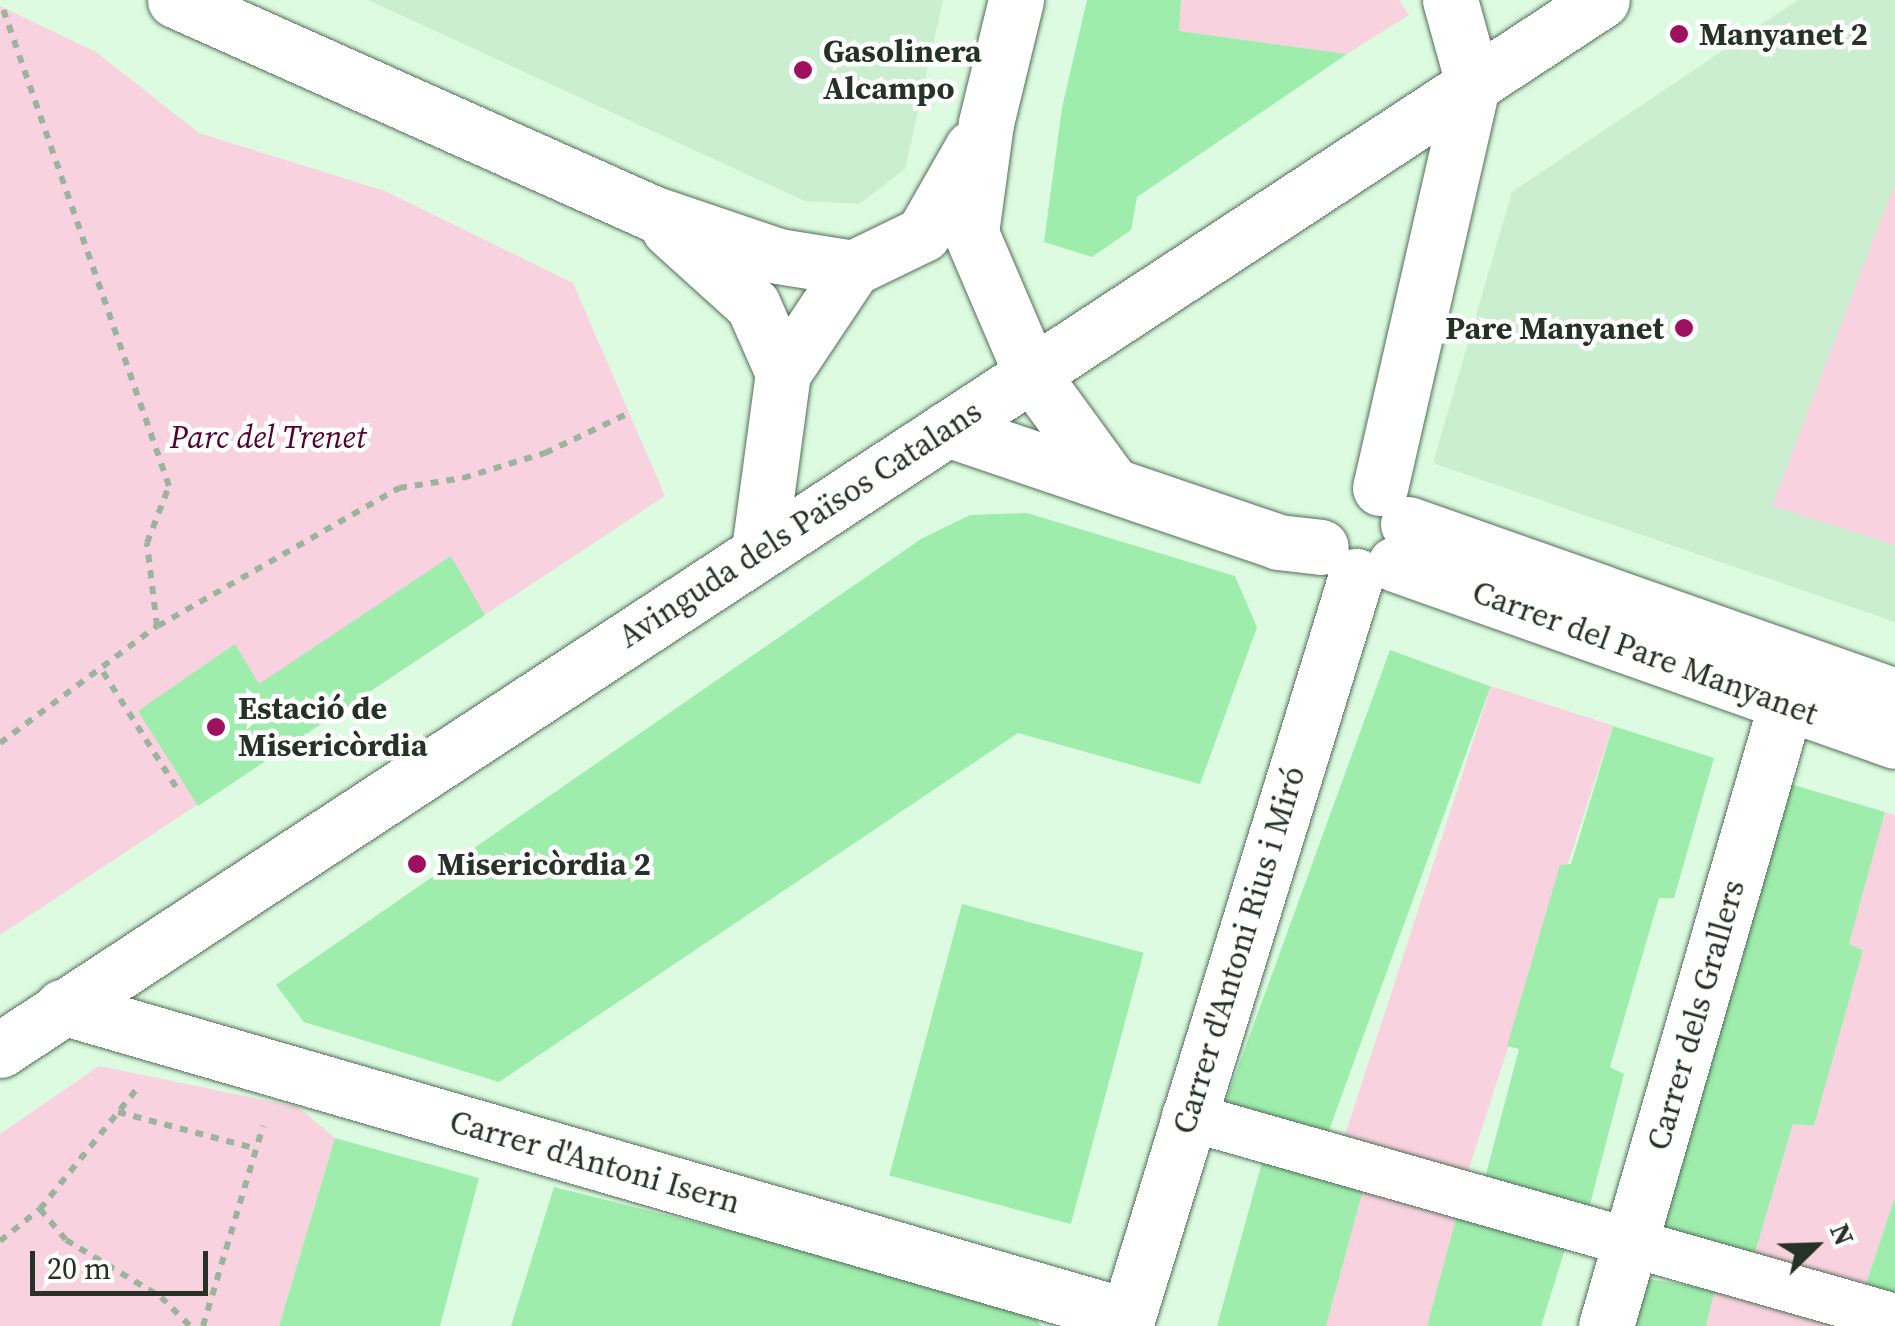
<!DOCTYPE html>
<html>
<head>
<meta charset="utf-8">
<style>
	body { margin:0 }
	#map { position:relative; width:1895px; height:1326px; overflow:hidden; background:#dcfbe1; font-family:"Source Serif 4",serif }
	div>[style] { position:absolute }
	.built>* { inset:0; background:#caeecf }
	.green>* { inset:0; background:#f9d2e0; transform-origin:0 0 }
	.building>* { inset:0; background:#9eedad; transform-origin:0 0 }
	.path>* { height:6px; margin-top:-3px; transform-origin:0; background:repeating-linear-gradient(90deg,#9cb49f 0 8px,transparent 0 16px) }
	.roads { filter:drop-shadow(0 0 2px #546e58) drop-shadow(0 0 2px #546e58) }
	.pedestrian>* { height:48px; margin:-24px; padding:0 24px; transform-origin:24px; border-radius:24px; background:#fff }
	.minor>* { height:55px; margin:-27.5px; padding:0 27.5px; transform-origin:27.5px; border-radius:27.5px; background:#fff }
	.secondary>* { height:55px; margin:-27.5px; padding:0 27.5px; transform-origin:27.5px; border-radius:27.5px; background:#fff }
	.dots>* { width:28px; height:28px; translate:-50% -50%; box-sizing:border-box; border:5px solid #fff; border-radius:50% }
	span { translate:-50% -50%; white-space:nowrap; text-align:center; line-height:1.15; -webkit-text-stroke:9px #fff; paint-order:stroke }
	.poi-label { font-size:32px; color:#263228; font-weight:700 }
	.left { translate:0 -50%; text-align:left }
	.right { translate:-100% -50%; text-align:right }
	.park-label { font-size:32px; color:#53012f; font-style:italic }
	.street-label { font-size:32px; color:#263228 }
	.north { position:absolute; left:1765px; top:1196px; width:100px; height:100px; -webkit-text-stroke:8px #fff; paint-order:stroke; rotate:67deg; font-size:28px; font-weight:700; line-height:40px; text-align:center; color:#263228 }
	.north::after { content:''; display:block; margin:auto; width:35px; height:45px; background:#263228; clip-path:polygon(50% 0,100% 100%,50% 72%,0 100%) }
	.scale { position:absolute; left:30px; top:1251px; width:178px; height:45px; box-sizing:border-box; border:5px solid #263228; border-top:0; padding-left:12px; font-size:30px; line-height:35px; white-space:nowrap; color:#263228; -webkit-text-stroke:8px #fff; paint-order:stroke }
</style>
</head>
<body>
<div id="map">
	<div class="built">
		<div style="clip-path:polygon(368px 0,943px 0,905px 169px,859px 204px,805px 201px)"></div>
		<div style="clip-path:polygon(1798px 0,1895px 0,1895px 622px,1433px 463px,1512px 192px)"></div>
	</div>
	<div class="green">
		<div style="clip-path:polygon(1180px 0,1399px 0,1409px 15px,1347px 54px,1179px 31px)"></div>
		<div style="clip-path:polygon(0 6px,96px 52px,199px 133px,385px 191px,573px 283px,665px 496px,0 935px)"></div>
		<div style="clip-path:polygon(1895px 183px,1895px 545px,1772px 506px)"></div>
		<div style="left:1491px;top:686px;width:128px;height:479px;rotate:18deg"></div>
		<div style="clip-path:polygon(1885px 812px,1895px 815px,1895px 1198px,1866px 1284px,1754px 1256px,1793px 1124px,1814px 1126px,1863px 950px,1849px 944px)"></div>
		<div style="clip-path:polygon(99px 1066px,298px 1107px,335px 1138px,279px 1326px,0 1326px,0 1134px)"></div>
		<div style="clip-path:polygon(1364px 1187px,1458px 1211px,1427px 1326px,1326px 1326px)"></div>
		<div style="clip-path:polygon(1715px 1290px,1843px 1326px,1706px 1326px)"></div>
	</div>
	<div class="building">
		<div style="clip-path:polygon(1087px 0,1181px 0,1179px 31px,1347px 54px,1137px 197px,1131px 230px,1092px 257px,1044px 242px,1062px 108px)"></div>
		<div style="clip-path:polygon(1027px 513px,1235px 576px,1257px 627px,1200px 784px,1018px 733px,499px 1082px,304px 1022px,276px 985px,921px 539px,970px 515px)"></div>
		<div style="clip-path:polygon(451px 556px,485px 615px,198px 806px,138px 711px,235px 644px,259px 684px)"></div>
		<div style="left:1390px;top:650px;width:107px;height:484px;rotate:20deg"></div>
		<div style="clip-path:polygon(1613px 726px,1714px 758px,1674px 898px,1659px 898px,1610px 1067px,1624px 1074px,1588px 1212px,1485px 1178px,1519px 1049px,1507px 1046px,1560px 865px,1571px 864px)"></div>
		<div style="clip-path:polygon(1780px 781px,1885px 812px,1849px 944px,1863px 950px,1814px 1126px,1793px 1124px,1754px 1256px,1657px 1227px)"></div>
		<div style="left:962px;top:904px;width:188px;height:281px;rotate:15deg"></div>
		<div style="clip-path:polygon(335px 1138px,479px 1178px,440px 1326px,279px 1326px)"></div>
		<div style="clip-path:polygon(1264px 1155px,1364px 1187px,1326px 1326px,1217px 1326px)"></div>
		<div style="clip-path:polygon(554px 1187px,1025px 1305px,1041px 1326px,511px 1326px)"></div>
		<div style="clip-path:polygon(1894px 1200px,1895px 1200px,1895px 1294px,1866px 1284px)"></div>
		<div style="clip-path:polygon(1458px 1211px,1566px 1246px,1541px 1326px,1427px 1326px)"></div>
		<div style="clip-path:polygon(1644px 1278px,1715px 1290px,1706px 1326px,1632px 1326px)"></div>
	</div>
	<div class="path">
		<div style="left:158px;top:626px;width:278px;rotate:-29.8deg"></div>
		<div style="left:399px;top:488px;width:65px;rotate:-8.9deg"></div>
		<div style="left:463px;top:478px;width:86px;rotate:-17deg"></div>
		<div style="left:545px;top:453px;width:93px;rotate:-25.5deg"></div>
		<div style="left:103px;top:672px;width:140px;rotate:57.6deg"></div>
		<div style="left:0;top:743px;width:196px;rotate:-36.7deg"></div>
		<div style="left:157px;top:626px;width:84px;rotate:-96.9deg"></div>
		<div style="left:147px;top:543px;width:61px;rotate:-68.9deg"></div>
		<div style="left:169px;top:486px;width:508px;rotate:-109.18deg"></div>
		<div style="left:118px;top:1112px;width:144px;rotate:14.9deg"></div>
		<div style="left:40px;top:1209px;width:40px;rotate:50deg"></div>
		<div style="left:66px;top:1240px;width:111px;rotate:31deg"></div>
		<div style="left:161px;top:1297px;width:41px;rotate:45deg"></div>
		<div style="left:0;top:1241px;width:51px;rotate:-38.7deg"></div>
		<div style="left:40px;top:1209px;width:154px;rotate:-51.1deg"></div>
		<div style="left:203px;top:1326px;width:209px;rotate:-73.3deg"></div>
	</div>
	<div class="roads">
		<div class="pedestrian">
			<div style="left:1186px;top:1116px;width:737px;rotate:15.9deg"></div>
		</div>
		<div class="minor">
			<div style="left:175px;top:0;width:522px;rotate:24.06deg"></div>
			<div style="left:652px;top:213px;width:133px;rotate:18.8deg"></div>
			<div style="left:778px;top:256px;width:76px;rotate:9.1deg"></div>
			<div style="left:1016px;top:0;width:127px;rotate:103.7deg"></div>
			<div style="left:986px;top:123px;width:111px;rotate:97.8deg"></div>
			<div style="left:971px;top:233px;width:152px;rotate:66.8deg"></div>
			<div style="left:1031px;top:373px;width:137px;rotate:53.9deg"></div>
			<div style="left:669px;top:229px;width:113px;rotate:42.1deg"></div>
			<div style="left:753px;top:305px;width:74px;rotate:66.2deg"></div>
			<div style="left:947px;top:429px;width:350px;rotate:18.8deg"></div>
			<div style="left:1278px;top:542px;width:43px;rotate:6.6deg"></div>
			<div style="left:1380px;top:488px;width:416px;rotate:-77.1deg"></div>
			<div style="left:1473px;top:83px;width:86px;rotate:-105.5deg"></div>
			<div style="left:1408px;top:524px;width:516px;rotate:19.45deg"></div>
			<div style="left:759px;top:550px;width:179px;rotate:-82.3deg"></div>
			<div style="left:783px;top:373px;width:126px;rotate:-56.3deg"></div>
			<div style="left:853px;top:268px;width:78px;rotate:-25.9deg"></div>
			<div style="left:923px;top:234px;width:99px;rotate:-60.3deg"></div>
			<div style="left:1395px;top:564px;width:530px;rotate:19.49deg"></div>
			<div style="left:62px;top:1007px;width:1109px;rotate:16.18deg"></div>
			<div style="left:1125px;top:1326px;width:785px;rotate:-72.88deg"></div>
			<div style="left:1606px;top:1326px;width:648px;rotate:-73.88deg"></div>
		</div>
		<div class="secondary">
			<div style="left:0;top:1050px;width:1915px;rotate:-33.24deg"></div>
		</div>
	</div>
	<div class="dots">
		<div style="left:1679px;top:34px;background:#9d115f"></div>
		<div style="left:803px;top:70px;background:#9d115f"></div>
		<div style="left:1684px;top:328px;background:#9d115f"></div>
		<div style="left:216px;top:727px;background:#9d115f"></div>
		<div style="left:417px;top:864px;background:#9d115f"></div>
	</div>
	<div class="poi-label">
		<span class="left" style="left:1699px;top:34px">Manyanet 2</span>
		<span class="left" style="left:823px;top:70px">Gasolinera<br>Alcampo</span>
		<span class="right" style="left:1664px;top:328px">Pare Manyanet</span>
		<span class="left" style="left:238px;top:727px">Estació de<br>Misericòrdia</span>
		<span class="left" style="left:437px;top:864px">Misericòrdia 2</span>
	</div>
	<div class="park-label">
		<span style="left:268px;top:437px">Parc del Trenet</span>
	</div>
	<div class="street-label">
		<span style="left:800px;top:524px;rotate:-33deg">Avinguda dels Països Catalans</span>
		<span style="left:1645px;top:653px;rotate:20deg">Carrer del Pare Manyanet</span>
		<span style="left:1239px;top:950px;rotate:-73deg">Carrer d'Antoni Rius i Miró</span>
		<span style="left:1696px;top:1015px;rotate:-74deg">Carrer dels Grallers</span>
		<span style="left:595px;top:1162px;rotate:16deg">Carrer d'Antoni Isern</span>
	</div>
	<div class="north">N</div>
	<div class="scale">20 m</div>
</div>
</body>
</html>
